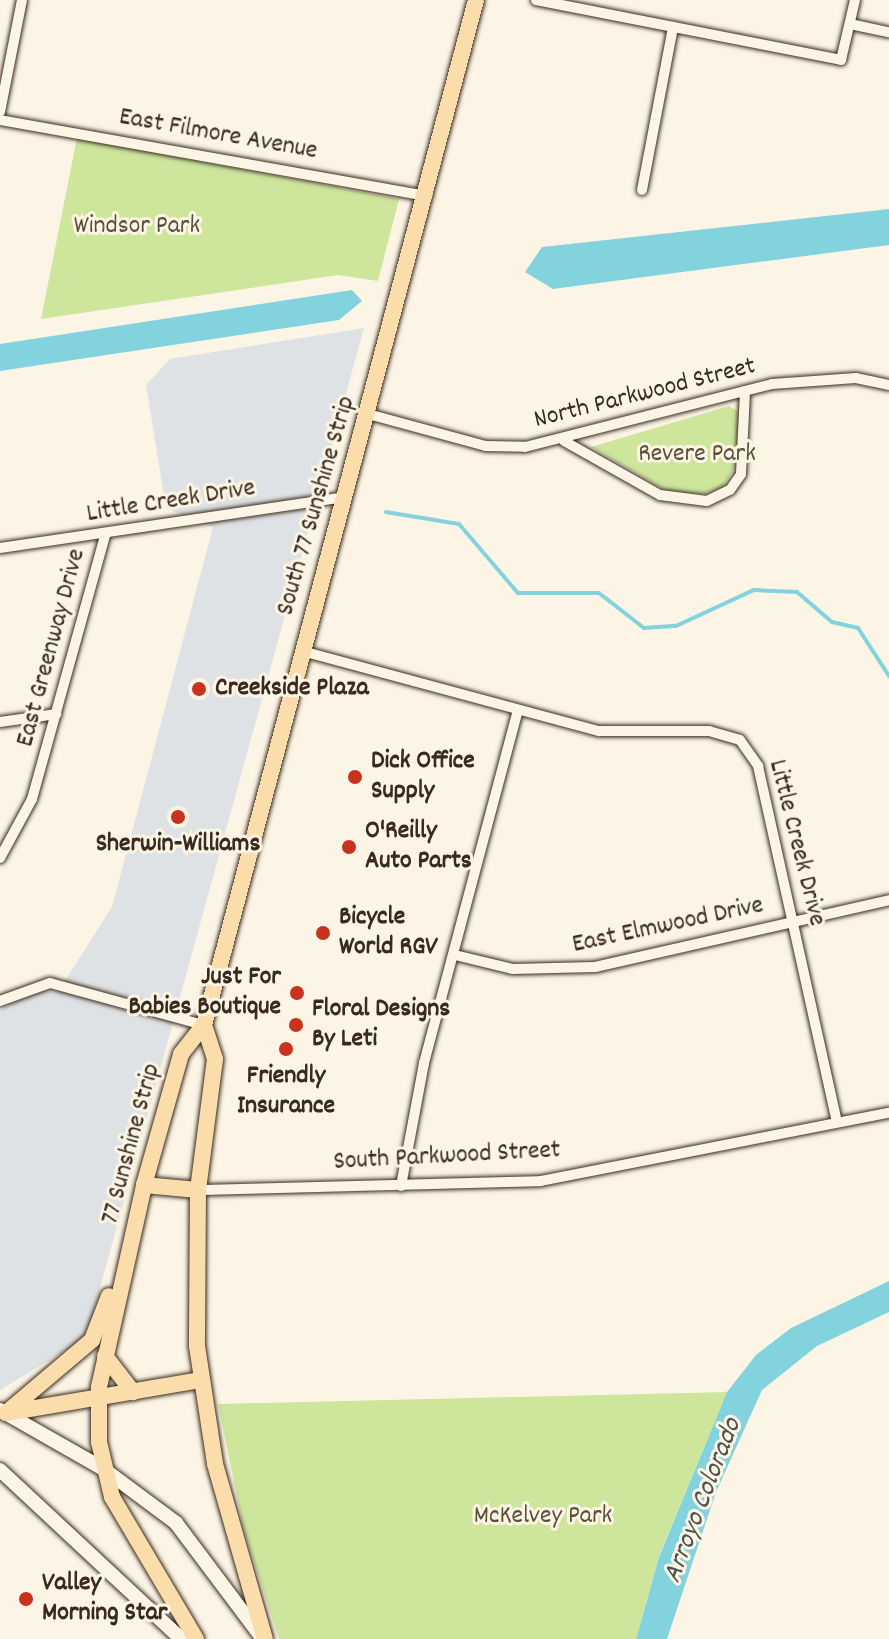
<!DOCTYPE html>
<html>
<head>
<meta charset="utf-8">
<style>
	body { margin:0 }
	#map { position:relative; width:889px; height:1639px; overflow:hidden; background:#fcf5e5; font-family:Dekko,sans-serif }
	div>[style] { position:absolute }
	.built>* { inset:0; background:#dfe2e4 }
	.green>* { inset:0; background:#cde69c }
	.water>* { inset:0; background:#82d3dd }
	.stream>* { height:4px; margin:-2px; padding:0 2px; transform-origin:2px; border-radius:2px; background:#82d3dd }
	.roads { filter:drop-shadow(0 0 2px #3b2a1e) drop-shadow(0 0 2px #3b2a1e) }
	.street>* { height:10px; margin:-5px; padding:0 5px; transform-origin:5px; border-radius:5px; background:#fcf5e5 }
	.secondary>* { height:14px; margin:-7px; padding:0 7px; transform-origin:7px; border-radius:7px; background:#fcf5e5 }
	.primary>* { height:16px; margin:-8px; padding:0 8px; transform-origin:8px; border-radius:8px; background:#faddab }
	.dots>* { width:22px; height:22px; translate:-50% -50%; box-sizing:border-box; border:4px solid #fcf5e5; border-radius:50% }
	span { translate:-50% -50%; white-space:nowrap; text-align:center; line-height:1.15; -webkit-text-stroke:6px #fcf5e5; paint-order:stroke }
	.street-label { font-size:26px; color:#3b2a1e }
	.park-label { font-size:26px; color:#585037 }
	.poi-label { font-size:26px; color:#3b2a1e; font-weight:700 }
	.left { translate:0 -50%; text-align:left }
	.right { translate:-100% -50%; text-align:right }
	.water-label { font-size:28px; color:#4d544e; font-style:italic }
</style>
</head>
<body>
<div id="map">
	<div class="built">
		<div style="clip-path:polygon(364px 328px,92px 1317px,81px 1341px,0 1390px,0 1010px,38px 990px,57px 993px,112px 907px,213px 527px,166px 508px,146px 385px,170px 359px)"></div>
	</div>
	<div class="green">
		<div style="clip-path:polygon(77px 138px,399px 199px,378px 281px,338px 275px,41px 319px)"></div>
		<div style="clip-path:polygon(729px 406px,739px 412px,736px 465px,723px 487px,705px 494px,665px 490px,591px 447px)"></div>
		<div style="clip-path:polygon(727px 1392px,659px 1556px,636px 1639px,279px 1639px,244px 1530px,218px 1404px)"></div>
	</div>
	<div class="water">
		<div style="clip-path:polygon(889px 209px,889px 245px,553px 289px,525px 272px,542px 247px)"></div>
		<div style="clip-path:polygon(352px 290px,362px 301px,339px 320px,0 371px,0 344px)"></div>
		<div style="clip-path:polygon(889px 1281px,889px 1312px,817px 1346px,762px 1390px,716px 1492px,667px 1639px,636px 1639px,659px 1557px,727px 1392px,756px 1355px,791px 1328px)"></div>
	</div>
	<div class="stream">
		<div style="left:386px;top:512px;width:74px;rotate:9.3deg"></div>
		<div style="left:459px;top:524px;width:91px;rotate:49.5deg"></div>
		<div style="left:518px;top:593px;width:81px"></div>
		<div style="left:599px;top:593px;width:57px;rotate:37.9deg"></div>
		<div style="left:644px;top:628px;width:32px;rotate:-4deg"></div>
		<div style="left:676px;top:626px;width:86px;rotate:-24.8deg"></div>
		<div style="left:754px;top:590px;width:43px;rotate:2.7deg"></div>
		<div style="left:797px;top:592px;width:46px;rotate:40.6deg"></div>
		<div style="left:832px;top:622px;width:27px;rotate:13deg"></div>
		<div style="left:858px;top:628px;width:57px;rotate:57.1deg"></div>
	</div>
	<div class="roads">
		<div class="street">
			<div style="left:536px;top:0;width:311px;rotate:11.1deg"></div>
			<div style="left:841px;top:60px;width:62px;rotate:-76.9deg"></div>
			<div style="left:850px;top:24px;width:40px;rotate:12deg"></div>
			<div style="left:0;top:112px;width:114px;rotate:-78.9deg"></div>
			<div style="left:0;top:120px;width:434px;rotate:10.1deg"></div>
			<div style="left:642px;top:190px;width:166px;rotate:-79.2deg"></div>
			<div style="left:368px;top:414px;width:122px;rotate:15.2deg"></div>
			<div style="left:486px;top:446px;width:39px;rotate:1deg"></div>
			<div style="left:525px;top:447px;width:255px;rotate:-14.3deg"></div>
			<div style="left:772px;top:384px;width:84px;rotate:-4.1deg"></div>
			<div style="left:856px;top:378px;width:34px;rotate:12deg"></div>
			<div style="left:564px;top:441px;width:110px;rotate:29.4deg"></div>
			<div style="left:660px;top:495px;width:47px;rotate:7.3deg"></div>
			<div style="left:707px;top:501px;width:25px;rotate:-26deg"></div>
			<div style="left:730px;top:490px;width:19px;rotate:-55deg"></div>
			<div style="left:741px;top:474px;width:83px;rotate:-87.2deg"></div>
			<div style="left:0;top:548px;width:350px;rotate:-8.4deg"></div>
			<div style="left:302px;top:651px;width:308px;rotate:15.1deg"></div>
			<div style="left:599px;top:731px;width:110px"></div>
			<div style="left:709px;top:731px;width:32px;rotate:16deg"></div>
			<div style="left:740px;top:740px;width:32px;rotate:55deg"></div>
			<div style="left:758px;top:766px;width:361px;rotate:77.5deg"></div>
			<div style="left:0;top:722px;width:57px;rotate:-8.1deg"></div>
			<div style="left:0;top:858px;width:67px;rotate:-61.5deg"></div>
			<div style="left:32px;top:799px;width:274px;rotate:-74.5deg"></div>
			<div style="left:455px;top:955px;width:60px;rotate:13.6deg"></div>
			<div style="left:513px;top:969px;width:82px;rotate:-1.4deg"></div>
			<div style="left:595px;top:967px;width:302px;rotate:-12.8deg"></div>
			<div style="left:0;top:1001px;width:53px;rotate:-19.8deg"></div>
			<div style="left:50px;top:983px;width:160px;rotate:15.3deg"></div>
			<div style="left:401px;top:1186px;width:125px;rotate:-79.4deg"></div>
			<div style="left:424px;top:1063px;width:365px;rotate:-75.1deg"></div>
			<div style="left:198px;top:1190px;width:343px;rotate:-1.5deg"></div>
			<div style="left:541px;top:1181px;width:355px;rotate:-11.1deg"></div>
		</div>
		<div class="secondary">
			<div style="left:0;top:1410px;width:121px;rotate:29.7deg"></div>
			<div style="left:105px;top:1470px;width:89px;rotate:36.7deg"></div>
			<div style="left:176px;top:1523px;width:145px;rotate:53.1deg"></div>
			<div style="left:0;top:1470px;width:248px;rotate:43deg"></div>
		</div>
		<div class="primary">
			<div style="left:204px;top:1025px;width:36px;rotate:72deg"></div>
			<div style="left:215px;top:1059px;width:132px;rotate:97.4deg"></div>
			<div style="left:198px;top:1190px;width:156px;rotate:90.4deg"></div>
			<div style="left:197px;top:1346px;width:119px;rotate:81.3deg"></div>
			<div style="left:215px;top:1464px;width:182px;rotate:74.1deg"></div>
			<div style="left:144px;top:1185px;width:54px;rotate:5.3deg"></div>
			<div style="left:105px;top:1356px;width:46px;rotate:52.1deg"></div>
			<div style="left:6px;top:1413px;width:113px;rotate:-40.3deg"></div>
			<div style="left:92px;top:1340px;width:47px;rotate:-68.9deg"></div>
			<div style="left:6px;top:1413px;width:198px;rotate:-9.6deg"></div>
			<div style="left:196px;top:1639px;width:165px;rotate:-120.6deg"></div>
			<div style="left:112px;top:1497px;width:57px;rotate:-103.3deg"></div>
			<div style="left:99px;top:1442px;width:55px;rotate:-90deg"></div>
			<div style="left:99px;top:1387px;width:207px;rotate:-77.4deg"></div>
			<div style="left:144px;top:1185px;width:136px;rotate:-74.2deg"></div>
			<div style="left:181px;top:1054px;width:37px;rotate:-52deg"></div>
			<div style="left:204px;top:1025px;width:1060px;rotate:-75.14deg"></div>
		</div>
	</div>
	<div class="dots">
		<div style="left:199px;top:689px;background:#c8321e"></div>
		<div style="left:355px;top:777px;background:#c8321e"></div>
		<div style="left:178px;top:817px;background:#c8321e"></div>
		<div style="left:349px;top:847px;background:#c8321e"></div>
		<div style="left:323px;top:933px;background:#c8321e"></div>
		<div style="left:297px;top:993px;background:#c8321e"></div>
		<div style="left:296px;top:1025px;background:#c8321e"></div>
		<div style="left:286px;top:1049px;background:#c8321e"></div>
		<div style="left:26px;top:1599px;background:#c8321e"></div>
	</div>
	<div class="street-label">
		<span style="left:218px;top:135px;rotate:10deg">East Filmore Avenue</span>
		<span style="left:645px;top:394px;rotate:-14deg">North Parkwood Street</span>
		<span style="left:171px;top:502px;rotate:-9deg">Little Creek Drive</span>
		<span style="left:317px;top:506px;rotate:-74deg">South 77 Sunshine Strip</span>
		<span style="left:52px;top:648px;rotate:-75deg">East Greenway Drive</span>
		<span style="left:796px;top:843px;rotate:76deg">Little Creek Drive</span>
		<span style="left:668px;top:926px;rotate:-12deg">East Elmwood Drive</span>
		<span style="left:132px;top:1144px;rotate:-75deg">77 Sunshine Strip</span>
		<span style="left:447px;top:1157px;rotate:-3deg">South Parkwood Street</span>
	</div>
	<div class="park-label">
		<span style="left:137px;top:227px">Windsor Park</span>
		<span style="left:697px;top:455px">Revere Park</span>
		<span style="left:543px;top:1517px">McKelvey Park</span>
	</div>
	<div class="poi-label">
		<span class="left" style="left:215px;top:689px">Creekside Plaza</span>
		<span class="left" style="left:371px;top:777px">Dick Office<br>Supply</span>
		<span class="left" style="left:365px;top:847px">O'Reilly<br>Auto Parts</span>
		<span style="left:178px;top:845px">Sherwin-Williams</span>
		<span class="left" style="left:339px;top:933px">Bicycle<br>World RGV</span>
		<span class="right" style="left:281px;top:993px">Just For<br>Babies Boutique</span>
		<span class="left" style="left:312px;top:1025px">Floral Designs<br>By Leti</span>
		<span style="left:286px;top:1092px">Friendly<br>Insurance</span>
		<span class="left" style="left:42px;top:1599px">Valley<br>Morning Star</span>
	</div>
	<div class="water-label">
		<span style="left:704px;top:1501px;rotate:-69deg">Arroyo Colorado</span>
	</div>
</div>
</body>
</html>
